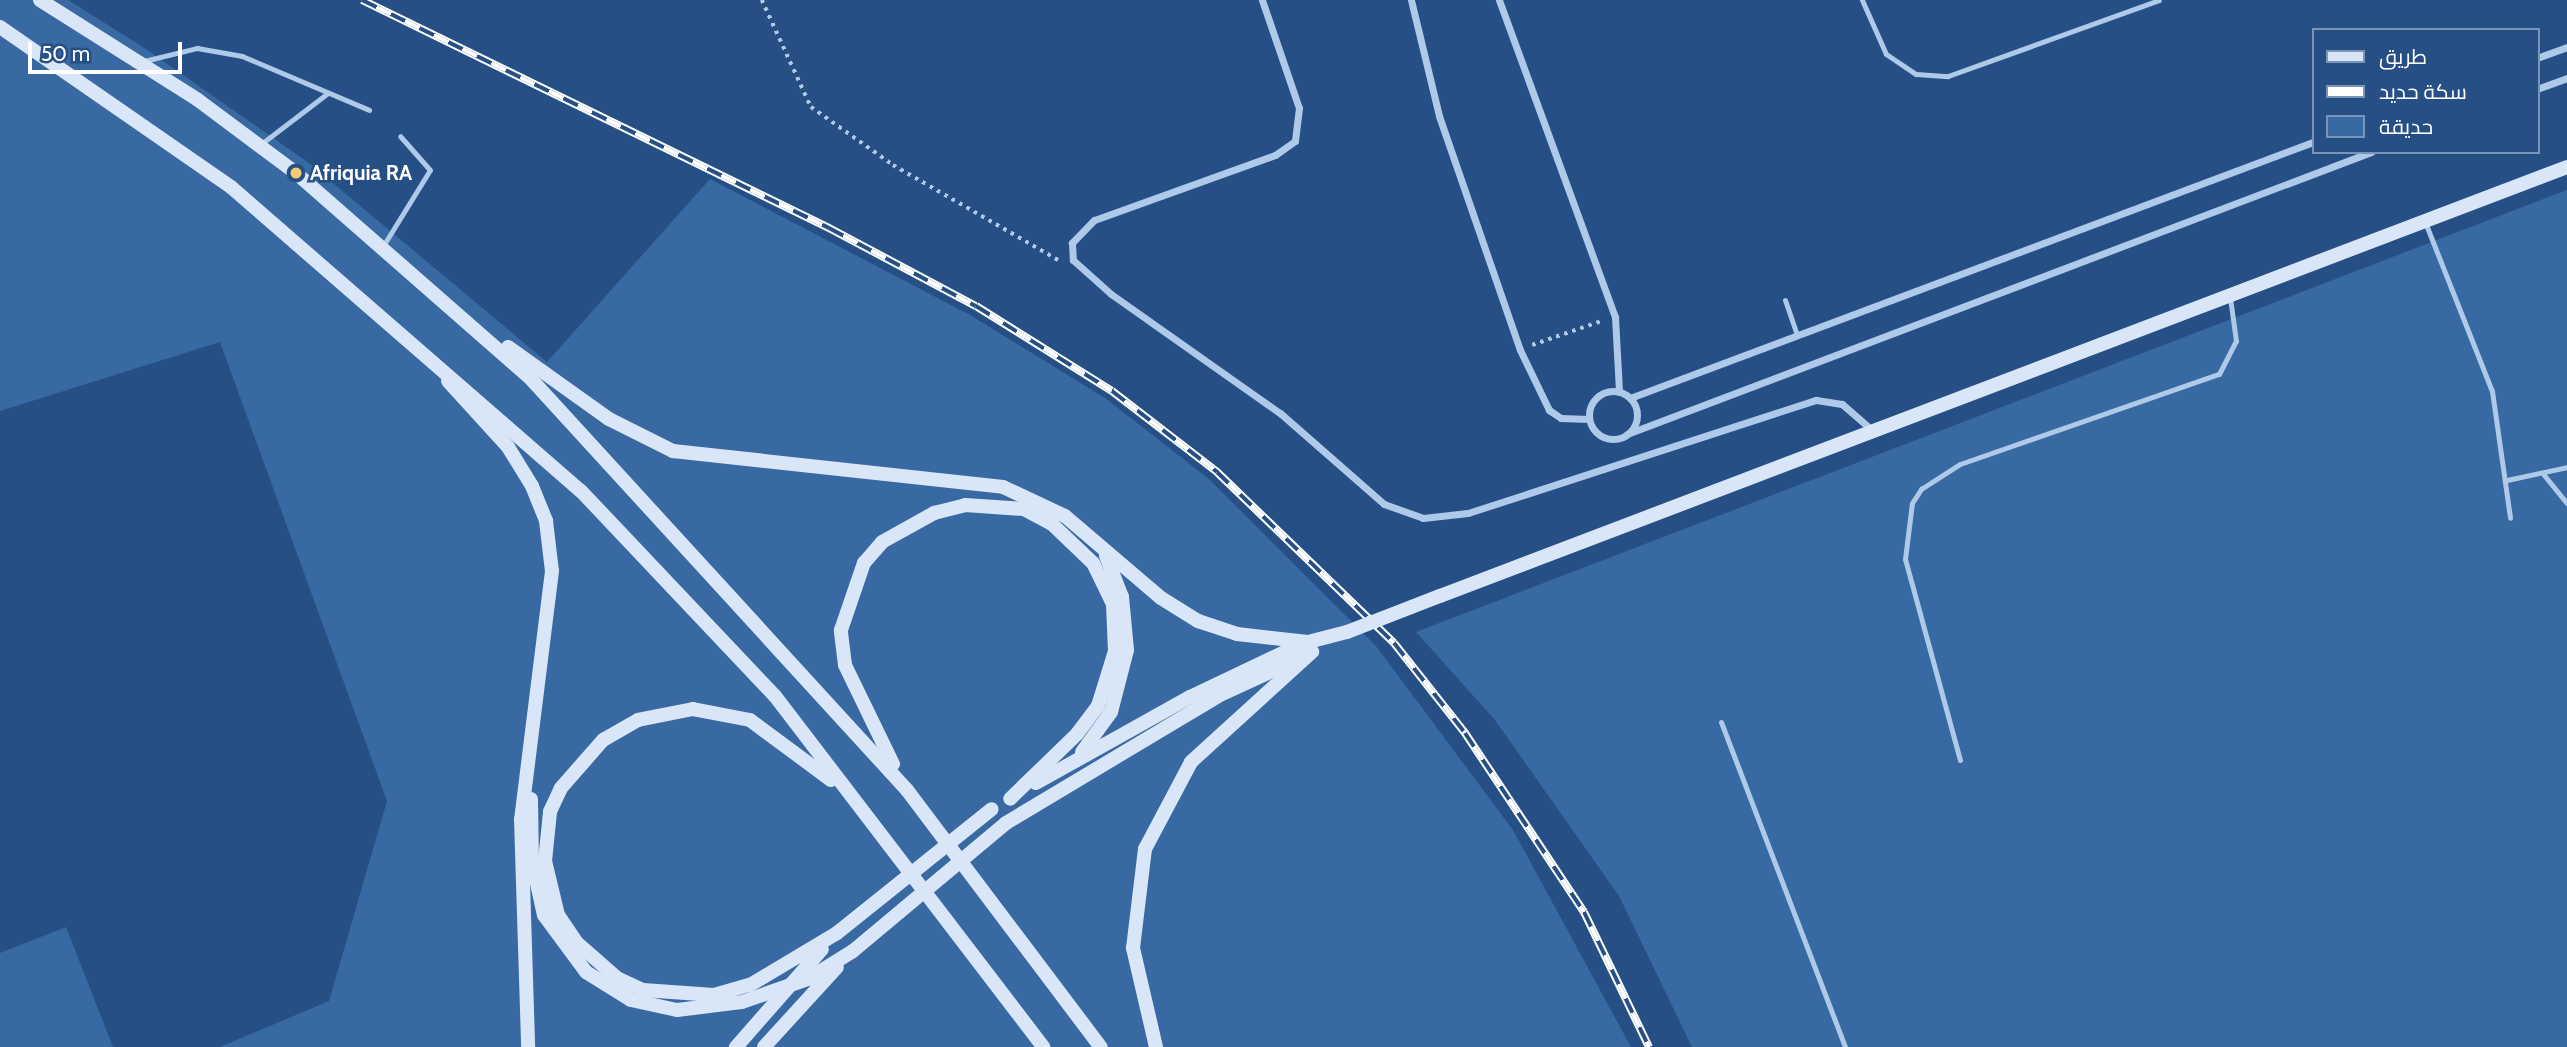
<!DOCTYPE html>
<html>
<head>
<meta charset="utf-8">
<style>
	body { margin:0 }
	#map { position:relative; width:2567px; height:1047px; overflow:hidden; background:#254f85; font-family:Cabin,Cairo,sans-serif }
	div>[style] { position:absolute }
	.green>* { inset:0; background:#3969a2 }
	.path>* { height:3.5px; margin-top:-1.75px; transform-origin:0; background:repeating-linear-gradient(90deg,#afc9e8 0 3.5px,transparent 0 8.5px) }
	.lane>* { height:5px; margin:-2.5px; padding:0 2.5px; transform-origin:2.5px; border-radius:2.5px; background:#afc9e8 }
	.street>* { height:7px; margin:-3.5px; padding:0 3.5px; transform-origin:3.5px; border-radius:3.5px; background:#afc9e8 }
	.street>.ring { margin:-3.5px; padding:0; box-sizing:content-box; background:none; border:7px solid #afc9e8; border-radius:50% }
	.secondary>* { height:14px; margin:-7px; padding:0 7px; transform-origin:7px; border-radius:7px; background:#d9e6f7 }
	.rail>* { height:8px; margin-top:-4px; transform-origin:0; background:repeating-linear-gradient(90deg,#254f85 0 16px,#fff 0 32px); box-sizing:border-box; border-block:2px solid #fff }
	.secondary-bridge>* { height:14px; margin:-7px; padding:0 7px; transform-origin:7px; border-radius:7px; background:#d9e6f7 }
	.dots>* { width:19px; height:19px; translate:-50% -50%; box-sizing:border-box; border:4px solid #254f85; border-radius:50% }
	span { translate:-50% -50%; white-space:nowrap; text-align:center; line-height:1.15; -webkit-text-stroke:5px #254f85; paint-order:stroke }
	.poi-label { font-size:21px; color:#fff; font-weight:700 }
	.left { translate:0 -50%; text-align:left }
	.legend { position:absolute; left:2312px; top:28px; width:228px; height:126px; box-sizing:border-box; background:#254f85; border:2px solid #7c95b6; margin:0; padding:9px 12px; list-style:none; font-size:21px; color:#fff }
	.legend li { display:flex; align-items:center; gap:14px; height:35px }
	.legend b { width:35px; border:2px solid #7c95b6 }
	.scale { position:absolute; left:28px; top:42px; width:154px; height:32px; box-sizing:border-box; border:4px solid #fff; border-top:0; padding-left:9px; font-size:21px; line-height:24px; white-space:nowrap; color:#fff; -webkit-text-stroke:5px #254f85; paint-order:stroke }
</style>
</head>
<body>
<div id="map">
	<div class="green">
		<div style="clip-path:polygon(0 0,68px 0,143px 47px,309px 163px,547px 362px,710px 179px,970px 315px,1105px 398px,1209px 479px,1376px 646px,1513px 830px,1631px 1047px,220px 1047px,329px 1001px,387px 801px,220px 342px,0 411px)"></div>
		<div style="clip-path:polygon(2567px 190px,2567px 1047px,1692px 1047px,1619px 896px,1495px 720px,1416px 632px)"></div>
		<div style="clip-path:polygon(66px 927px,113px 1047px,0 1047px,0 953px)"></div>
	</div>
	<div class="path">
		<div style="left:762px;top:0;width:118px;rotate:65.4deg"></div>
		<div style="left:811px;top:107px;width:100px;rotate:35.3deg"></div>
		<div style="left:893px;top:165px;width:193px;rotate:29.9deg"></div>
		<div style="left:1532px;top:345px;width:76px;rotate:-19.1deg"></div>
	</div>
	<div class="lane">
		<div style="left:1862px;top:0;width:59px;rotate:66deg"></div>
		<div style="left:1886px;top:54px;width:36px;rotate:34deg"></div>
		<div style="left:1916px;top:74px;width:32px;rotate:4deg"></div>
		<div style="left:1948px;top:76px;width:224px;rotate:-19.8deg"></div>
		<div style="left:144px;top:61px;width:55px;rotate:-13.8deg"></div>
		<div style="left:197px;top:48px;width:46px;rotate:10.1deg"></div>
		<div style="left:242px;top:56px;width:138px;rotate:23deg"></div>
		<div style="left:261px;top:144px;width:84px;rotate:-37.3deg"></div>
		<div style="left:2425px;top:222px;width:182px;rotate:68.4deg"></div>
		<div style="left:2492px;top:391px;width:128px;rotate:81.9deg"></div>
		<div style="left:383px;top:246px;width:89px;rotate:-58.3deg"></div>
		<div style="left:430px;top:170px;width:45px;rotate:-131.4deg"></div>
		<div style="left:1785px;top:300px;width:37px;rotate:71deg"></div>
		<div style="left:2544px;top:475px;width:36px;rotate:51deg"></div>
		<div style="left:2507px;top:480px;width:61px;rotate:-12.2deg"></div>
		<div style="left:1721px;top:722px;width:348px;rotate:69.1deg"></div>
		<div style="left:1960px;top:760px;width:208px;rotate:-105.3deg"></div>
		<div style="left:1905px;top:559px;width:56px;rotate:-82.9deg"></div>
		<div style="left:1912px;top:503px;width:17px;rotate:-57deg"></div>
		<div style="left:1921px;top:489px;width:46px;rotate:-32.7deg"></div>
		<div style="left:1960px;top:464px;width:274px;rotate:-19.2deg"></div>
		<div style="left:2219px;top:374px;width:37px;rotate:-63deg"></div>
		<div style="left:2236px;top:341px;width:43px;rotate:-97.9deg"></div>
	</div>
	<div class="street">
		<div style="left:1262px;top:0;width:114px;rotate:71.1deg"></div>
		<div style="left:1299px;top:108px;width:33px;rotate:97deg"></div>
		<div style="left:1295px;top:141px;width:24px;rotate:145deg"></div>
		<div style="left:1275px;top:155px;width:192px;rotate:160.2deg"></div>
		<div style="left:1094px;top:220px;width:32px;rotate:134deg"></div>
		<div style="left:1072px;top:243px;width:17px;rotate:87deg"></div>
		<div style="left:1073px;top:260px;width:51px;rotate:41.8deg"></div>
		<div style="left:1111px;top:294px;width:207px;rotate:35.2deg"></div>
		<div style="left:1280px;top:413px;width:138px;rotate:41.2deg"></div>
		<div style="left:1384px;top:504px;width:41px;rotate:19.7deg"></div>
		<div style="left:1423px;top:518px;width:45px;rotate:-6.3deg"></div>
		<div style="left:1468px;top:513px;width:366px;rotate:-18deg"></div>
		<div style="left:1816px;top:400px;width:26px;rotate:9deg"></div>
		<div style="left:1842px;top:404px;width:41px;rotate:41.1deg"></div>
		<div style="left:1411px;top:0;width:119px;rotate:76.4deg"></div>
		<div style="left:1439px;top:116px;width:248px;rotate:70.9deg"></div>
		<div style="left:1520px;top:350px;width:67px;rotate:64.2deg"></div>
		<div style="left:1549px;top:410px;width:14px;rotate:34deg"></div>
		<div style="left:1561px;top:418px;width:28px;rotate:2deg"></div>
		<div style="left:1499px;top:0;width:338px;rotate:69.9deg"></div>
		<div style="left:1615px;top:317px;width:75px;rotate:86.9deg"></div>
		<div style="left:2537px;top:58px;width:32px;rotate:-20deg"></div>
		<div style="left:2537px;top:89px;width:32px;rotate:-20deg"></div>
		<div class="ring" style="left:1589px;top:391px;width:41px;height:41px"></div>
		<div style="left:1630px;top:398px;width:729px;rotate:-20.55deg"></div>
		<div style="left:1627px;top:434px;width:796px;rotate:-20.76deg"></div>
	</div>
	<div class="secondary">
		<div style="left:40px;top:0;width:187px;rotate:32.3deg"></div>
		<div style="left:198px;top:100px;width:122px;rotate:36.7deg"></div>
		<div style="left:296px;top:173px;width:313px;rotate:41.2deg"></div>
		<div style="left:531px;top:379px;width:557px;rotate:47.55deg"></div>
		<div style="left:907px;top:790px;width:322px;rotate:53deg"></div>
		<div style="left:0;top:27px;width:281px;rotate:34.7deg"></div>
		<div style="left:231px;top:187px;width:464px;rotate:41deg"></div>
		<div style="left:581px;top:491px;width:282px;rotate:46.6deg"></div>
		<div style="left:775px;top:696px;width:442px;rotate:52.6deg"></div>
		<div style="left:508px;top:347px;width:124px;rotate:35.5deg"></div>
		<div style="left:609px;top:419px;width:72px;rotate:26.6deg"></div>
		<div style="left:673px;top:451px;width:332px;rotate:6.2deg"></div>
		<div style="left:1003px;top:487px;width:68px;rotate:25.1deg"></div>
		<div style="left:1065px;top:516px;width:126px;rotate:40.5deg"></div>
		<div style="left:1161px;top:598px;width:44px;rotate:31.9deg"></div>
		<div style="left:1198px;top:621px;width:41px;rotate:18.4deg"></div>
		<div style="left:1237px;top:634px;width:71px;rotate:6.4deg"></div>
		<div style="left:1308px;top:642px;width:40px;rotate:-14.4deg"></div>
		<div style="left:448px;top:381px;width:89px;rotate:47.7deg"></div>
		<div style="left:508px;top:447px;width:46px;rotate:58.4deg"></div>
		<div style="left:532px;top:486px;width:38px;rotate:68deg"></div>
		<div style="left:546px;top:521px;width:50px;rotate:83.2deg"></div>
		<div style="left:552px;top:571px;width:250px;rotate:97.1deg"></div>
		<div style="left:521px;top:819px;width:228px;rotate:88.2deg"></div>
		<div style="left:1440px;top:596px;width:1206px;rotate:-20.84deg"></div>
		<div style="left:1082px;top:752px;width:49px;rotate:-54.1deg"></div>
		<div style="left:1111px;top:712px;width:64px;rotate:-75.5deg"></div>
		<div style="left:1127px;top:650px;width:53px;rotate:-95.4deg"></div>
		<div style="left:1122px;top:597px;width:44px;rotate:-111.3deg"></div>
		<div style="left:893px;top:764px;width:110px;rotate:-115.9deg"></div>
		<div style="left:845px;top:665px;width:35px;rotate:-97deg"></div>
		<div style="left:841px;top:630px;width:71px;rotate:-71.1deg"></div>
		<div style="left:864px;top:563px;width:28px;rotate:-49deg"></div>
		<div style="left:882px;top:542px;width:60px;rotate:-29.1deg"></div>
		<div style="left:934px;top:513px;width:32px;rotate:-14deg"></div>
		<div style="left:965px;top:505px;width:59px;rotate:3.9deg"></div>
		<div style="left:1024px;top:509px;width:32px;rotate:28deg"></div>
		<div style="left:1052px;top:524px;width:57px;rotate:43.6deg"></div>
		<div style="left:1093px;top:563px;width:46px;rotate:64deg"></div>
		<div style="left:1113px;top:604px;width:47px;rotate:87.6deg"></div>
		<div style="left:1115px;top:651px;width:58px;rotate:107.2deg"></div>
		<div style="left:1098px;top:706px;width:35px;rotate:127deg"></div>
		<div style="left:1077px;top:734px;width:93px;rotate:135.9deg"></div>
		<div style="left:831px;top:780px;width:101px;rotate:-143.5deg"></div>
		<div style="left:750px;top:720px;width:58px;rotate:-169.1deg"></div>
		<div style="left:693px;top:709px;width:56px;rotate:168.7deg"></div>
		<div style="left:638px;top:720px;width:40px;rotate:150.3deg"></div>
		<div style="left:603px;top:740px;width:64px;rotate:131.2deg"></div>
		<div style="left:561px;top:788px;width:26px;rotate:115deg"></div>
		<div style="left:550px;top:812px;width:49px;rotate:95.8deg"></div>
		<div style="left:545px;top:861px;width:56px;rotate:76.5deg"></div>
		<div style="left:558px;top:915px;width:32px;rotate:56deg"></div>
		<div style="left:576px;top:942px;width:55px;rotate:41.3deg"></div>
		<div style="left:617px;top:978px;width:29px;rotate:25deg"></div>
		<div style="left:643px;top:990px;width:71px;rotate:4deg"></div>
		<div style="left:714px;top:995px;width:37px;rotate:-16deg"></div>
		<div style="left:750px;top:985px;width:101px;rotate:-30.9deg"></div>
		<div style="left:1036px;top:783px;width:176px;rotate:-29.2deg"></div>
		<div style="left:1190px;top:697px;width:128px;rotate:-25.4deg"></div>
		<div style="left:531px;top:799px;width:62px;rotate:89.1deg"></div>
		<div style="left:532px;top:861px;width:55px;rotate:77.5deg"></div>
		<div style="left:544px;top:915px;width:71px;rotate:53.6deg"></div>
		<div style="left:586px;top:972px;width:53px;rotate:31.9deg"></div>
		<div style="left:631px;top:1000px;width:47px;rotate:12.3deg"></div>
		<div style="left:677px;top:1010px;width:65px;rotate:-7deg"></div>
		<div style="left:742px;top:1002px;width:70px;rotate:-19.2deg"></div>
		<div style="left:808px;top:979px;width:53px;rotate:-31.9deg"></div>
		<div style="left:1006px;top:823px;width:247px;rotate:-30.9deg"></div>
		<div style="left:1218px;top:696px;width:95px;rotate:-24.9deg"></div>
		<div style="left:736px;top:1047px;width:130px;rotate:-48.7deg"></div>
		<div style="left:764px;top:1047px;width:108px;rotate:-47.6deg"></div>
		<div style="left:1156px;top:1047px;width:102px;rotate:-103.1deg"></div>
		<div style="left:1133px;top:948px;width:100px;rotate:-83.1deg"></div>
		<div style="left:1145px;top:849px;width:98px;rotate:-62.1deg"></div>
		<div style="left:1191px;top:762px;width:164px;rotate:-42.3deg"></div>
	</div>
	<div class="rail">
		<div style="left:362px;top:0;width:520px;rotate:26.02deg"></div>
		<div style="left:829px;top:228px;width:166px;rotate:28deg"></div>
		<div style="left:976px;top:306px;width:160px;rotate:32deg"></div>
		<div style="left:1112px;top:391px;width:133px;rotate:37.6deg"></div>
		<div style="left:1217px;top:472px;width:246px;rotate:44deg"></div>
		<div style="left:1394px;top:643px;width:115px;rotate:51.7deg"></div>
		<div style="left:1465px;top:733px;width:215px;rotate:56.4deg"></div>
		<div style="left:1584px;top:912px;width:150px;rotate:64.3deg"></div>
	</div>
	<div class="secondary-bridge">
		<div style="left:1347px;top:632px;width:100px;rotate:-21.2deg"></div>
		<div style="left:837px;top:933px;width:198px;rotate:-38.7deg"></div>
		<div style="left:853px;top:951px;width:199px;rotate:-39.9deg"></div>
	</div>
	<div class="dots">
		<div style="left:296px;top:173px;background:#f2cd73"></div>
	</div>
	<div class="poi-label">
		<span class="left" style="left:310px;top:173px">Afriquia RA</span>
	</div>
	<ul class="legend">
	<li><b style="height:9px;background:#d9e6f7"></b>طريق</li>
	<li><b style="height:9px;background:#fff"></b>سكة حديد</li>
	<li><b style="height:19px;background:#3969a2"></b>حديقة</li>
	</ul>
	<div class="scale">50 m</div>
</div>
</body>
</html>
